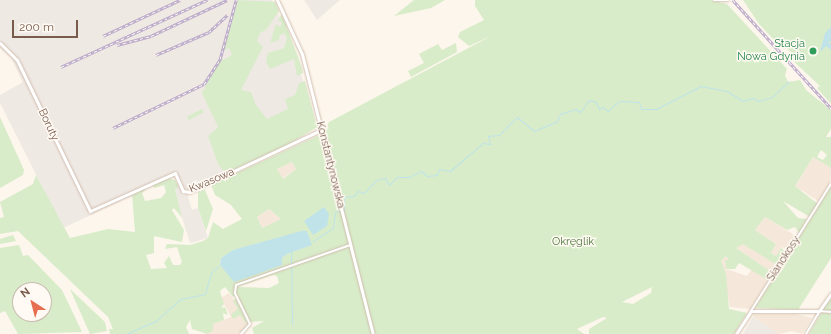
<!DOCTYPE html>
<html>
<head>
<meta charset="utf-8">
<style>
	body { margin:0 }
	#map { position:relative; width:831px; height:334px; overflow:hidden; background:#fdf6ec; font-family:Raleway,sans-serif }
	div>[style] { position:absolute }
	.residential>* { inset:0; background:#f5e8da }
	.industrial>* { inset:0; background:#efe9e4 }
	.green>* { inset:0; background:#d8ecc9; transform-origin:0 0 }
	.water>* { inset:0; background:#bfe3e8 }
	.stream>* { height:1px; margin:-0.5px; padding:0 0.5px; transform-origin:0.5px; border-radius:0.5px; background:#bfe3e8 }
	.roads { filter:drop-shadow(0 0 1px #d1beb0) drop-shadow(0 0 1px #d1beb0) }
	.street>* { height:2px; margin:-1px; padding:0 1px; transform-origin:1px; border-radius:1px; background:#fff }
	.secondary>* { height:3px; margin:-1.5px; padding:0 1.5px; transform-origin:1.5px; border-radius:1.5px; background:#fff }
	.rail>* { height:2.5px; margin-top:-1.25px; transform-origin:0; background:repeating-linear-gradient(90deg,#fffaf3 0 3px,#b9a8c9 0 6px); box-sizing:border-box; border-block:1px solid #b9a8c9 }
	.dots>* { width:11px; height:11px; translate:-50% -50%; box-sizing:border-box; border:2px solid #fffaf3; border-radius:50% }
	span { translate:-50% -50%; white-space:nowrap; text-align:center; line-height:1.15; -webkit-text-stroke:3px #fffaf3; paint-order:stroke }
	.leisure-label { font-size:11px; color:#27864d }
	.right { translate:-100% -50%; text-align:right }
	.street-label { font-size:11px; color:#7a5c4d }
	.park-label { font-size:11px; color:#537a41 }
	.north { position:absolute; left:12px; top:282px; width:40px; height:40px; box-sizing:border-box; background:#fffaf3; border:1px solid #cabbb1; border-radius:50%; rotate:324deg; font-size:11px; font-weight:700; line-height:16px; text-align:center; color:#7a5c4d }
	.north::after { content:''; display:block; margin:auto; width:14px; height:18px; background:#e76f51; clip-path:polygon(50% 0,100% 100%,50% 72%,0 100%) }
	.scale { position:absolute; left:12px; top:20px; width:66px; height:18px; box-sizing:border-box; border:2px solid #7a5c4d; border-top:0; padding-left:5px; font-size:12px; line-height:14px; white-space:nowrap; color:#7a5c4d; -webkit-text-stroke:3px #fffaf3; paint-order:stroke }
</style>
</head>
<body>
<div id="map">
	<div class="residential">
		<div style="clip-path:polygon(813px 157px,831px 168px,831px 180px,818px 201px,795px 186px)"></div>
		<div style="clip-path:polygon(292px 162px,296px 169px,282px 179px,277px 169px)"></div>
		<div style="clip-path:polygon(269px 209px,281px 219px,262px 228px,257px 217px)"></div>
		<div style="clip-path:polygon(765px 217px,796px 236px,787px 250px,782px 247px,776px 256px,771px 253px,776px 244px,755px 230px)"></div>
		<div style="clip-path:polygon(743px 243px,777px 265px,773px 273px,736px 248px)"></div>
		<div style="clip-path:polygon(726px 256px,729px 260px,726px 269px,747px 276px,752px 269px,768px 280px,750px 309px,730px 307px,721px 261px)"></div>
		<div style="clip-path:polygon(229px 293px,246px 317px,247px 328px,238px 334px,207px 334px,213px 331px,213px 324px,231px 317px,221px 298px)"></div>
		<div style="clip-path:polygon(754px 314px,796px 314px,812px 318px,802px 334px,792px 331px,779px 334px,753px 317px)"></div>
	</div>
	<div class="industrial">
		<div style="clip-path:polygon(0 0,272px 0,293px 47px,317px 127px,286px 146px,189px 190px,184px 188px,177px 175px,63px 228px,0 103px,0 95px,23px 82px,11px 58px,0 48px)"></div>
		<div style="clip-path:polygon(304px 0,340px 0,317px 20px)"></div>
		<div style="clip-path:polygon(179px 187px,183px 196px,187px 194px,192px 210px,198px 208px,208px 238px,190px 243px,178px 205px,175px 189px)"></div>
		<div style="clip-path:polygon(753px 317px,773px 330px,779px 334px,743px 334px)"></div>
	</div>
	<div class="green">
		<div style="clip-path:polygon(238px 0,275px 2px,279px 11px,267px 29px,260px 33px,257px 41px,263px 47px,241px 90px,251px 92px,256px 105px,267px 119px,288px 109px,285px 99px,295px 95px,299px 83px,305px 81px,317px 127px,286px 146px,226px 173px,219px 166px,208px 136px,218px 127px,202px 93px,221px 56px,223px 60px,232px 55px,229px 48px,223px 51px)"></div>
		<div style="clip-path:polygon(414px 0,445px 0,431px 8px,394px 16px)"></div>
		<div style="clip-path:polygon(evenodd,475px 0,711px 0,727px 4px,787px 69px,785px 75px,788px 82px,800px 80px,806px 90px,831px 110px,831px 129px,826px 137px,831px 137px,831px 168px,813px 157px,795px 186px,818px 204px,810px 217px,783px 201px,798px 218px,807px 219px,799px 233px,795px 227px,787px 230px,765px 217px,755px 230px,776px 244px,771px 253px,776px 256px,781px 248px,787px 252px,777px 265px,743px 244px,736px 248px,773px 273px,768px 280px,739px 263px,735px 269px,726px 269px,725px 260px,729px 260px,726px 256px,721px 261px,726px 274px,729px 309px,747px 313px,734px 334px,589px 334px,589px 329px,607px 318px,603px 317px,577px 329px,584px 334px,254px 334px,252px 328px,264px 321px,250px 322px,237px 295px,233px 297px,225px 287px,220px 291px,224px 304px,221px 308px,225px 307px,228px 315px,223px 313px,224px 320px,213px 324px,213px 331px,207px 334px,192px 329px,190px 320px,186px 327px,189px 334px,110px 334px,109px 329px,113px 329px,108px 317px,18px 231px,0 234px,0 218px,4px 217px,0 202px,33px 184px,36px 175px,70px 238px,108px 229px,135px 232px,132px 194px,148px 187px,142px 193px,145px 201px,161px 198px,166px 192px,164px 185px,155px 188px,152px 185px,168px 178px,175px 180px,179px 187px,175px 189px,182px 218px,174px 208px,172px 210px,184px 230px,182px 242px,154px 236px,154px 253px,146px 255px,151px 269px,167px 268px,164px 263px,169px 256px,173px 265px,180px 265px,182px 262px,177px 247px,165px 249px,167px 244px,190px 245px,203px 241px,208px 238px,213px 222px,223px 229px,242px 219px,231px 205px,215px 195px,211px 185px,324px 133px,329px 122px,491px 36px,469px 46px,458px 37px,460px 32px,484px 20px,475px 6px,475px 0,821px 150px,827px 155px,823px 160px,817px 157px,821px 150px,475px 0,292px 162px,296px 169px,283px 179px,277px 169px,292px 162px,475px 0,269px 209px,281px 219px,262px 228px,257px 217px,269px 209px,475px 0,307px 231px,311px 245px,287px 254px,282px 258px,282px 265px,235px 281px,220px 265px,221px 258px,233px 250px,307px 231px,475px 0,273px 275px,277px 276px,279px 283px,269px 288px,237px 287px,273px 275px,475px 0,652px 287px,651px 293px,633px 304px,622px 302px,652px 287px)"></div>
		<div style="clip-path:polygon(743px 0,831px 0,831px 104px,817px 88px,820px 86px,790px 58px,792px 54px,786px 47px,778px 44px,759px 24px)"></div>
		<div style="clip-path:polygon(282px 14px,302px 68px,303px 73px,297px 76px,294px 59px,270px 69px,266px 62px,268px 53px,284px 48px,287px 38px,284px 33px,280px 35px,279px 40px,270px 43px,276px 24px,280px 27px,282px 23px,278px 20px)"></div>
		<div style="clip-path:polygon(456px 43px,457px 52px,411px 77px,408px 71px,424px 63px,419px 54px,438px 44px,442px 50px)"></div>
		<div style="left:202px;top:109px;width:4px;height:17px;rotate:63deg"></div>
		<div style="clip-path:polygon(0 117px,24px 170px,23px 175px,0 188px)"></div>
		<div style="clip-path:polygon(831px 186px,831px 258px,798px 310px,755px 308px)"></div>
		<div style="clip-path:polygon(204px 188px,213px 209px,206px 231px,198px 208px,198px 192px)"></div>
		<div style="clip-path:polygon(13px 235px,16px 241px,0 244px,0 239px)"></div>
		<div style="clip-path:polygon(evenodd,19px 245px,23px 256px,28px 255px,62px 290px,82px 332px,18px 334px,5px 311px,0 313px,0 248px,19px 245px,20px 290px,44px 290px,44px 314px,20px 314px,20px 290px)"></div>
		<div style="clip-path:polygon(70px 289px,105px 322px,107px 331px,90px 334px)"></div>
		<div style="clip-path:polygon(831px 296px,831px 311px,823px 311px,823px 308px)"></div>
		<div style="clip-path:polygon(236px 298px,247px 321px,248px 326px,240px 315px,233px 319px,231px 314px,238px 309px,233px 301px)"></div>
		<div style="clip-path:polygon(821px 313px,831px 313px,831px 334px,809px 334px)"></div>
	</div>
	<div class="water">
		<div style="clip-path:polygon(831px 27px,831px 41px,827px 44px,831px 43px,831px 50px,826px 46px,820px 52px,825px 33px)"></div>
		<div style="clip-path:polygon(324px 207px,329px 214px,327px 226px,313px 235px,304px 221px)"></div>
		<div style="clip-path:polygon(301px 231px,307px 231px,312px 245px,287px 254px,282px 258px,282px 265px,234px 282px,220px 265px,221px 258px,233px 250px)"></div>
	</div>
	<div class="stream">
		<div style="left:344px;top:210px;width:13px;rotate:-90deg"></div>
		<div style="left:344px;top:197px;width:10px;rotate:-6deg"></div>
		<div style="left:354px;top:196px;width:6px;rotate:-51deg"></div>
		<div style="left:358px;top:191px;width:6px;rotate:18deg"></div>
		<div style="left:364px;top:193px;width:18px;rotate:-47deg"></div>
		<div style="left:376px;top:180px;width:9px;rotate:-13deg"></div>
		<div style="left:385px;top:178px;width:8px;rotate:60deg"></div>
		<div style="left:389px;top:185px;width:11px;rotate:-45deg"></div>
		<div style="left:397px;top:177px;width:12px"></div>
		<div style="left:409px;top:177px;width:13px;rotate:-27deg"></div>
		<div style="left:421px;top:171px;width:8px;rotate:40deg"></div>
		<div style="left:427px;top:176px;width:10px;rotate:-6deg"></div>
		<div style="left:437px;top:175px;width:6px;rotate:-72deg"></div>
		<div style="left:439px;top:169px;width:11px;rotate:10deg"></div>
		<div style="left:450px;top:171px;width:43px;rotate:-40.3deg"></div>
		<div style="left:483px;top:143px;width:7px;rotate:8deg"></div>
		<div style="left:490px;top:144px;width:8px;rotate:-104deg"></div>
		<div style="left:488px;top:136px;width:11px;rotate:-5deg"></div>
		<div style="left:499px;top:135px;width:25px;rotate:-45deg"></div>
		<div style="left:517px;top:117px;width:22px;rotate:39deg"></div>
		<div style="left:534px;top:131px;width:25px;rotate:-23deg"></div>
		<div style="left:557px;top:121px;width:8px;rotate:-67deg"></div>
		<div style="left:560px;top:114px;width:17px;rotate:-17deg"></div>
		<div style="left:576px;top:109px;width:5px;rotate:37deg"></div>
		<div style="left:580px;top:112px;width:15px;rotate:-53deg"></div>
		<div style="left:589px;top:100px;width:7px;rotate:16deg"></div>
		<div style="left:596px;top:102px;width:8px;rotate:67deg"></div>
		<div style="left:599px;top:109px;width:4px;rotate:-27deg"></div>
		<div style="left:603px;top:107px;width:6px;rotate:39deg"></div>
		<div style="left:608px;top:111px;width:15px;rotate:-42deg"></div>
		<div style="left:619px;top:101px;width:20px;rotate:3deg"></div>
		<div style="left:639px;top:102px;width:7px;rotate:74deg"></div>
		<div style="left:641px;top:109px;width:15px"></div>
		<div style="left:656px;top:109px;width:51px;rotate:-27.1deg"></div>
		<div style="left:701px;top:86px;width:26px;rotate:11deg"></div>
		<div style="left:727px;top:91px;width:19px;rotate:32deg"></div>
		<div style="left:743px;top:101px;width:10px;rotate:-17deg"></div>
		<div style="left:753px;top:98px;width:5px;rotate:37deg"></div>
		<div style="left:757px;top:101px;width:16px;rotate:-15deg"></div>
		<div style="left:772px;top:97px;width:23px;rotate:-43deg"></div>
		<div style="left:313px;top:241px;width:24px;rotate:-33deg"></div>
		<div style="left:333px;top:228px;width:16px;rotate:-83deg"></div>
		<div style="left:335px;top:212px;width:5px;rotate:-11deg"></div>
		<div style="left:291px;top:251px;width:73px;rotate:89.2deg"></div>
		<div style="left:98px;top:334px;width:11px"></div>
		<div style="left:126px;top:334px;width:34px;rotate:-24deg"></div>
		<div style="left:157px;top:320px;width:31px;rotate:-42deg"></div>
		<div style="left:180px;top:299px;width:25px;rotate:-11deg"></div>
		<div style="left:205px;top:294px;width:22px;rotate:-74deg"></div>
		<div style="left:211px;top:273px;width:10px;rotate:-45deg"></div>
	</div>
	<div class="roads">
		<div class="street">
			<div style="left:714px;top:0;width:14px"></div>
			<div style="left:751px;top:311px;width:150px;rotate:-57.8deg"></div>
			<div style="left:241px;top:334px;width:13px;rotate:-48deg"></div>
			<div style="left:250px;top:324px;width:34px;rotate:-116deg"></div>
			<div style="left:235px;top:293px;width:8px;rotate:-83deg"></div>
			<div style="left:236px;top:285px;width:121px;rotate:-19.3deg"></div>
			<div style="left:806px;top:334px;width:27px;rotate:-59deg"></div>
			<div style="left:820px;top:311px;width:11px;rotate:5deg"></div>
		</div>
		<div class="secondary">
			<div style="left:277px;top:0;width:60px;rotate:65.2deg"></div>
			<div style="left:302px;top:54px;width:289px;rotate:75.8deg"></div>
			<div style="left:0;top:43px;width:24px;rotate:45deg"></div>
			<div style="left:17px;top:60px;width:168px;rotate:64.2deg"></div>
			<div style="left:90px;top:211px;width:93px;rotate:-24.1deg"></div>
			<div style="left:175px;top:173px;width:20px;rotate:66deg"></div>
			<div style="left:183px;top:191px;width:6px;rotate:9deg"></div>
			<div style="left:189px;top:192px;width:146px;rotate:-25.2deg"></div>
			<div style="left:736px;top:334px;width:27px;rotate:-57deg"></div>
			<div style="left:751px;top:311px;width:68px"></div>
			<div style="left:819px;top:311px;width:21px;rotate:-55deg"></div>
		</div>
	</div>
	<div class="rail">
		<div style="left:733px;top:0;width:146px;rotate:47.8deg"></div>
		<div style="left:103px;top:36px;width:85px;rotate:-25.1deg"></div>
		<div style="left:117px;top:45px;width:35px;rotate:-15deg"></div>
		<div style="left:151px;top:36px;width:84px;rotate:-25.3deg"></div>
		<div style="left:156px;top:55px;width:58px;rotate:-23.5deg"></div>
		<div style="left:209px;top:32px;width:25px;rotate:-43deg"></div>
		<div style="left:61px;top:67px;width:161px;rotate:-24.7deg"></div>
		<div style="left:113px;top:128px;width:101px;rotate:-25.8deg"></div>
		<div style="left:204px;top:84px;width:30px;rotate:-57deg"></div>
		<div style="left:220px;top:59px;width:61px;rotate:-74.8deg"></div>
	</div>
	<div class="dots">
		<div style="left:813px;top:51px;background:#2e9e5b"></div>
	</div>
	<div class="leisure-label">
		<span class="right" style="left:805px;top:51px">Stacja<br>Nowa Gdynia</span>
	</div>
	<div class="street-label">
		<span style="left:48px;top:125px;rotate:65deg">Boruty</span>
		<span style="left:330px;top:165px;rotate:76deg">Konstantynowska</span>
		<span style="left:212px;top:181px;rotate:-23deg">Kwasowa</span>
		<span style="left:784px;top:259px;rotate:-57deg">Sianokosy</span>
	</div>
	<div class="park-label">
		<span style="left:573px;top:242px">Okręglik</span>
	</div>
	<div class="north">N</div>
	<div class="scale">200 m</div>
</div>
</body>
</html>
